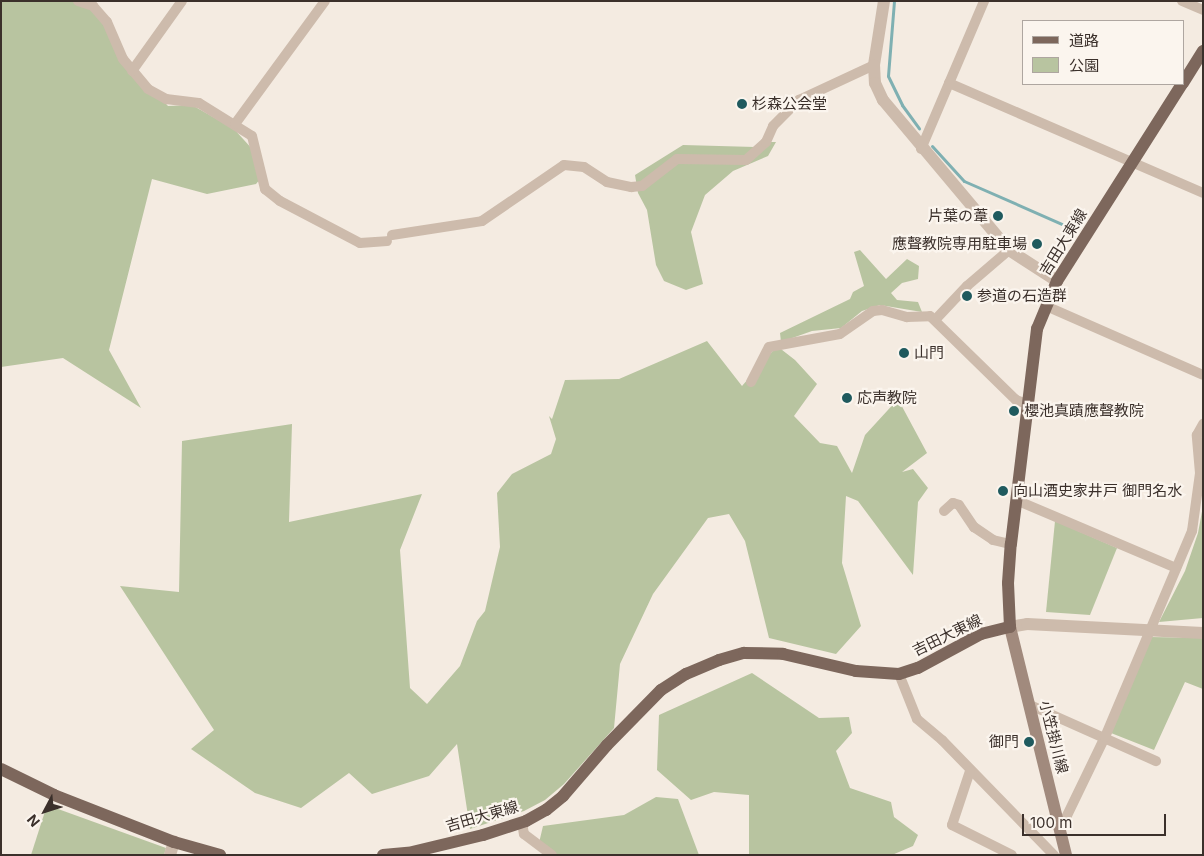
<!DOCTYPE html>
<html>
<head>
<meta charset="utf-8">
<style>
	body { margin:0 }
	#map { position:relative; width:1204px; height:856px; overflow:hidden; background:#f4ebe1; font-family:Inter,"Noto Sans JP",sans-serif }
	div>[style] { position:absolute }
	.green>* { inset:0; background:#b8c4a0 }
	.stream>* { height:3px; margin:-1.5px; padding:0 1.5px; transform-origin:1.5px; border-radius:1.5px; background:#7fb0b2 }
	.minor>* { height:10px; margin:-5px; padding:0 5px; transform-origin:5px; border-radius:5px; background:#cdbbac }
	.tertiary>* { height:12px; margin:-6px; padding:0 6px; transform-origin:6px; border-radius:6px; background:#cdbbac }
	.secondary>* { height:12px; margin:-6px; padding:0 6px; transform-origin:6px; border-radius:6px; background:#a18a7d }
	.primary>* { height:12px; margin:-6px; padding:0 6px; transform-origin:6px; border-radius:6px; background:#7d675c }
	.dots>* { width:14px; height:14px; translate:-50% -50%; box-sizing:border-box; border:2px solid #fbf5ee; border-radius:50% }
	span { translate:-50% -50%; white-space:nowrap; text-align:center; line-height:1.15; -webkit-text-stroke:4.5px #fbf5ee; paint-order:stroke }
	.poi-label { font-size:15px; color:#3b302b }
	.left { translate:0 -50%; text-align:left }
	.right { translate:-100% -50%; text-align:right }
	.street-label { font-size:15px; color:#3b302b }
	.frame { position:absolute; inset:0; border:2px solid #3b302b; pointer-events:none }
	.legend { position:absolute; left:1022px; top:20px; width:162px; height:65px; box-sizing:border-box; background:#fbf5ee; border:1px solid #aea6a0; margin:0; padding:6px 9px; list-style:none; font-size:15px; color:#3b302b }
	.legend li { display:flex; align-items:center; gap:10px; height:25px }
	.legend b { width:25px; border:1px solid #aea6a0 }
	.north { position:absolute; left:20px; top:786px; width:50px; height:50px; -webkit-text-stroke:4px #fbf5ee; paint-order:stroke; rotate:230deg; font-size:14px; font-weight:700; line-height:20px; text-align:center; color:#3b302b }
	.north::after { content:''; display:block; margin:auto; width:18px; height:22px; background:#3b302b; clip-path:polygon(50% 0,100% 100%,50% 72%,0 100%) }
	.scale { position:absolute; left:1022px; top:814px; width:144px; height:22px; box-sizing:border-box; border:2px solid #3b302b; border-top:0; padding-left:6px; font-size:15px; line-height:18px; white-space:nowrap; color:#3b302b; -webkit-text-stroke:4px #fbf5ee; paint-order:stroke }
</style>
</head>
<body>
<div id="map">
	<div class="green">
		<div style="clip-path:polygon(1px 1px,75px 1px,91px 6px,111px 27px,123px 59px,168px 106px,192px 105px,234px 129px,254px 151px,261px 178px,256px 184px,207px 194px,152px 179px,109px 350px,141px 408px,63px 358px,1px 367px)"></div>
		<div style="clip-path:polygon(760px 142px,776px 142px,768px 156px,733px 171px,705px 195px,691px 232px,703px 284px,686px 290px,664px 281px,656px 265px,647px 210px,638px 193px,635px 175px,683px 145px,755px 147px)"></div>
		<div style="clip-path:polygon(860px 250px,886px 279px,907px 259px,919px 266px,918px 279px,902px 283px,891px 293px,897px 300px,918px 302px,922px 312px,880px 305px,862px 311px,841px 328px,812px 331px,781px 342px,780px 333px,850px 299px,853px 292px,864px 286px,854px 252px)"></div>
		<div style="clip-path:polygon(707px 341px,742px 386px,777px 346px,795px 360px,817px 384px,794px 416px,820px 443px,837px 446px,852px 473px,865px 435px,898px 399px,927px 453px,902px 472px,913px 469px,928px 488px,918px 502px,913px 575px,858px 501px,846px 496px,842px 563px,861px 626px,836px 654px,769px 638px,745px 541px,729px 514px,708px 518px,653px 594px,620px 664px,614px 728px,564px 784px,545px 800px,524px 811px,470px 829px,457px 744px,429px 776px,372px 794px,349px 773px,301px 808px,255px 793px,191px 749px,214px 730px,120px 586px,179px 592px,182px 441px,292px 424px,289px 522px,422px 494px,400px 550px,410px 688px,427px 704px,460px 666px,477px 621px,485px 611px,500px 547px,497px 493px,512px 474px,551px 454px,556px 439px,549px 416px,552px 419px,565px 380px,619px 379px)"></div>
		<div style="clip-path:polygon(1203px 506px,1203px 618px,1159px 622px,1185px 571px,1198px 533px)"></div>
		<div style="clip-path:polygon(1055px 521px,1117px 548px,1090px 615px,1046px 612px)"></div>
		<div style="clip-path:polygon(1150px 637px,1203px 638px,1203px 689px,1185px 682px,1154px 750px,1111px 733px)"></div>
		<div style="clip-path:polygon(752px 673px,819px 718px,849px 717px,852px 733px,836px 751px,850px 788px,891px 802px,894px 817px,918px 835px,913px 846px,892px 855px,749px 855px,749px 795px,714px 792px,691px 800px,657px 770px,659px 715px)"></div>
		<div style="clip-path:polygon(656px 797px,678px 799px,699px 855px,544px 855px,539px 843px,543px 826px,624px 815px)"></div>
		<div style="clip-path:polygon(47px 805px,166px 848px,164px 855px,31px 855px)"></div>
	</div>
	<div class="stream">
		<div style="left:894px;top:1px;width:75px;rotate:94.6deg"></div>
		<div style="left:888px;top:76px;width:32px;rotate:64deg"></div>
		<div style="left:902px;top:105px;width:29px;rotate:54deg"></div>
		<div style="left:932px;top:146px;width:47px;rotate:47.6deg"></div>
		<div style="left:964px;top:181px;width:117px;rotate:23.7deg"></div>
	</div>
	<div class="minor">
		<div style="left:78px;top:1px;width:16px;rotate:18deg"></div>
		<div style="left:93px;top:6px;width:21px;rotate:49deg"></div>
		<div style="left:107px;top:22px;width:40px;rotate:66.6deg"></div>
		<div style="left:123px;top:59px;width:39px;rotate:50deg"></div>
		<div style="left:148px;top:89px;width:21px;rotate:29deg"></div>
		<div style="left:166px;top:99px;width:33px;rotate:7deg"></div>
		<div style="left:199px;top:103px;width:62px;rotate:31.9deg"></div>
		<div style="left:252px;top:136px;width:55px;rotate:76.2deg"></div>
		<div style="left:265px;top:189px;width:19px;rotate:39deg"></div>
		<div style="left:280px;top:201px;width:90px;rotate:27.7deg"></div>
		<div style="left:360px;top:243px;width:27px;rotate:-4deg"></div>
		<div style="left:1182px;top:1px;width:23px;rotate:23deg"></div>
		<div style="left:132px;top:71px;width:86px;rotate:-54.5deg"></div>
		<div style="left:949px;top:83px;width:277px;rotate:23.4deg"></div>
		<div style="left:235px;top:124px;width:152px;rotate:-53.8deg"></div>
		<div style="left:921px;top:149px;width:161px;rotate:-66.9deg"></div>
		<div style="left:392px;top:235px;width:91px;rotate:-8.8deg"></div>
		<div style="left:482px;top:221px;width:99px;rotate:-34.3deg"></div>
		<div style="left:564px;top:165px;width:20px;rotate:6deg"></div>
		<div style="left:584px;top:167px;width:27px;rotate:33deg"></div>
		<div style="left:607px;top:182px;width:25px;rotate:12deg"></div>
		<div style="left:631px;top:187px;width:11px;rotate:-5deg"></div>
		<div style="left:642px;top:186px;width:44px;rotate:-37.6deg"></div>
		<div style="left:677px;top:159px;width:69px;rotate:0.8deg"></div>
		<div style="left:746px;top:160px;width:27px;rotate:-42deg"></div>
		<div style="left:766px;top:142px;width:17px;rotate:-66deg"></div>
		<div style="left:773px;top:126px;width:37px;rotate:-45deg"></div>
		<div style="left:799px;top:100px;width:83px;rotate:-25deg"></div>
		<div style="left:1046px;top:306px;width:171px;rotate:23.7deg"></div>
		<div style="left:935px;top:320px;width:47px;rotate:-46.7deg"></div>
		<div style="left:967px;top:286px;width:55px;rotate:-40.6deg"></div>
		<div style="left:751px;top:382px;width:39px;rotate:-63deg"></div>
		<div style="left:769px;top:347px;width:72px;rotate:-10.4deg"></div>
		<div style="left:840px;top:334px;width:40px;rotate:-34.9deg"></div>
		<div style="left:873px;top:311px;width:9px;rotate:-6deg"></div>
		<div style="left:882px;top:310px;width:26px;rotate:16deg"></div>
		<div style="left:907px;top:317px;width:23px;rotate:-2deg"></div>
		<div style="left:930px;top:316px;width:120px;rotate:44.3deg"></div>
		<div style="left:1016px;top:400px;width:12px;rotate:20deg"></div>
		<div style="left:1016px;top:500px;width:174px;rotate:23deg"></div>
		<div style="left:944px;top:511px;width:12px;rotate:-42deg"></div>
		<div style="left:953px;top:503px;width:6px;rotate:18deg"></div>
		<div style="left:959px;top:505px;width:27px;rotate:56deg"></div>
		<div style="left:974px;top:527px;width:23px;rotate:34deg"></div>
		<div style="left:993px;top:540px;width:18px;rotate:13deg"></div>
		<div style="left:899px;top:674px;width:48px;rotate:68.2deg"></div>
		<div style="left:917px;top:719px;width:33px;rotate:40deg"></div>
		<div style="left:942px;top:740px;width:161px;rotate:45.8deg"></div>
		<div style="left:1030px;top:705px;width:138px;rotate:24deg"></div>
		<div style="left:970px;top:771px;width:57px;rotate:108.4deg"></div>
		<div style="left:952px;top:825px;width:67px;rotate:26.6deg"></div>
		<div style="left:522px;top:822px;width:12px;rotate:81deg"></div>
		<div style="left:524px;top:834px;width:35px;rotate:37deg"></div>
		<div style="left:1060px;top:830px;width:103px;rotate:-64.2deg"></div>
		<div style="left:1105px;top:737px;width:224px;rotate:-67.1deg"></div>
		<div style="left:1192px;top:531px;width:59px;rotate:-82.1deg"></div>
		<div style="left:1200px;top:473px;width:38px;rotate:-95deg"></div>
		<div style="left:1197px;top:435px;width:13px;rotate:-61deg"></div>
	</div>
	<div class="tertiary">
		<div style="left:884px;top:1px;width:65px;rotate:98.9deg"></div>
		<div style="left:874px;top:65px;width:18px;rotate:87deg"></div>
		<div style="left:875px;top:83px;width:19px;rotate:65deg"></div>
		<div style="left:883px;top:100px;width:196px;rotate:50deg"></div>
		<div style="left:1009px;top:250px;width:57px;rotate:32.9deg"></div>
		<div style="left:1010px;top:627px;width:17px;rotate:-10deg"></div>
		<div style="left:1027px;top:624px;width:176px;rotate:2.9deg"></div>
		<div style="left:170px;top:855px;width:14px;rotate:-73deg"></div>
	</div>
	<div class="secondary">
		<div style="left:1010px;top:627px;width:235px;rotate:76.2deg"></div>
	</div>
	<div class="primary">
		<div style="left:1183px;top:83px;width:38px;rotate:-58deg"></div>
		<div style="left:1px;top:769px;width:59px;rotate:26.1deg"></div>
		<div style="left:54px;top:795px;width:129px;rotate:21.4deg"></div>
		<div style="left:174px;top:842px;width:48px;rotate:15.8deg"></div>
		<div style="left:383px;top:855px;width:25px;rotate:-5deg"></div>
		<div style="left:408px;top:853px;width:77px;rotate:-13.5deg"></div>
		<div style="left:483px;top:835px;width:45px;rotate:-18deg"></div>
		<div style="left:526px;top:821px;width:23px;rotate:-29deg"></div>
		<div style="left:546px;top:810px;width:22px;rotate:-39deg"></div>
		<div style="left:563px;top:796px;width:67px;rotate:-49.2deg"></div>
		<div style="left:607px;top:745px;width:77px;rotate:-45.5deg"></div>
		<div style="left:661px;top:690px;width:30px;rotate:-33deg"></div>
		<div style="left:686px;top:674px;width:36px;rotate:-23deg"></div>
		<div style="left:719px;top:660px;width:26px;rotate:-16deg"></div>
		<div style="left:744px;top:653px;width:39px;rotate:1deg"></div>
		<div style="left:783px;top:654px;width:75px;rotate:13.1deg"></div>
		<div style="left:856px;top:671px;width:43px;rotate:4deg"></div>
		<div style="left:899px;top:674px;width:20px;rotate:-18deg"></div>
		<div style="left:918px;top:668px;width:72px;rotate:-28.4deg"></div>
		<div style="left:981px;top:634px;width:30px;rotate:-14deg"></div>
		<div style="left:1010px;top:627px;width:44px;rotate:-92.6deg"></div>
		<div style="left:1008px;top:583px;width:39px;rotate:-86deg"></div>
		<div style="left:1011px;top:544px;width:217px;rotate:-83.1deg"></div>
		<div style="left:1037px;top:329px;width:52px;rotate:-67.4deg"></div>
		<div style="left:1057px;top:281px;width:233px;rotate:-57.6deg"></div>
	</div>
	<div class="dots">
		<div style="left:742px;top:104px;background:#1f5a5e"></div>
		<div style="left:998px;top:216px;background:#1f5a5e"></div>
		<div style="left:1037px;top:244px;background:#1f5a5e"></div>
		<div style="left:967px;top:296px;background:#1f5a5e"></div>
		<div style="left:904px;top:353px;background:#1f5a5e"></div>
		<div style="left:847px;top:398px;background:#1f5a5e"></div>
		<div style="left:1014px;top:411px;background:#1f5a5e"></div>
		<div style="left:1003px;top:491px;background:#1f5a5e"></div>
		<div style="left:1029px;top:742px;background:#1f5a5e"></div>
	</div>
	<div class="poi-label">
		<span class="left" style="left:752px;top:104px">杉森公会堂</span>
		<span class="right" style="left:988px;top:216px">片葉の葦</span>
		<span class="right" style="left:1027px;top:244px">應聲教院専用駐車場</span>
		<span class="left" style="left:977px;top:296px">参道の石造群</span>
		<span class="left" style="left:914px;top:353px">山門</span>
		<span class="left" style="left:857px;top:398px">応声教院</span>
		<span class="left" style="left:1024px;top:411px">櫻池真蹟應聲教院</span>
		<span class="left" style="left:1013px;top:491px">向山酒史家井戸 御門名水</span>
		<span class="right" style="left:1019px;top:742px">御門</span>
	</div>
	<div class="street-label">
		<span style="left:1063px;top:242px;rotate:-58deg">吉田大東線</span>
		<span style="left:947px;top:635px;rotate:-26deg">吉田大東線</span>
		<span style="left:1054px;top:737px;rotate:76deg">小笠掛川線</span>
		<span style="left:482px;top:816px;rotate:-16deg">吉田大東線</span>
	</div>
	<div class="frame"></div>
	<ul class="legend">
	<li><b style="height:6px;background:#7d675c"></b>道路</li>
	<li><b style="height:14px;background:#b8c4a0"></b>公園</li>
	</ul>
	<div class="north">N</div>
	<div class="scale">100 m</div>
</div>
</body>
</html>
